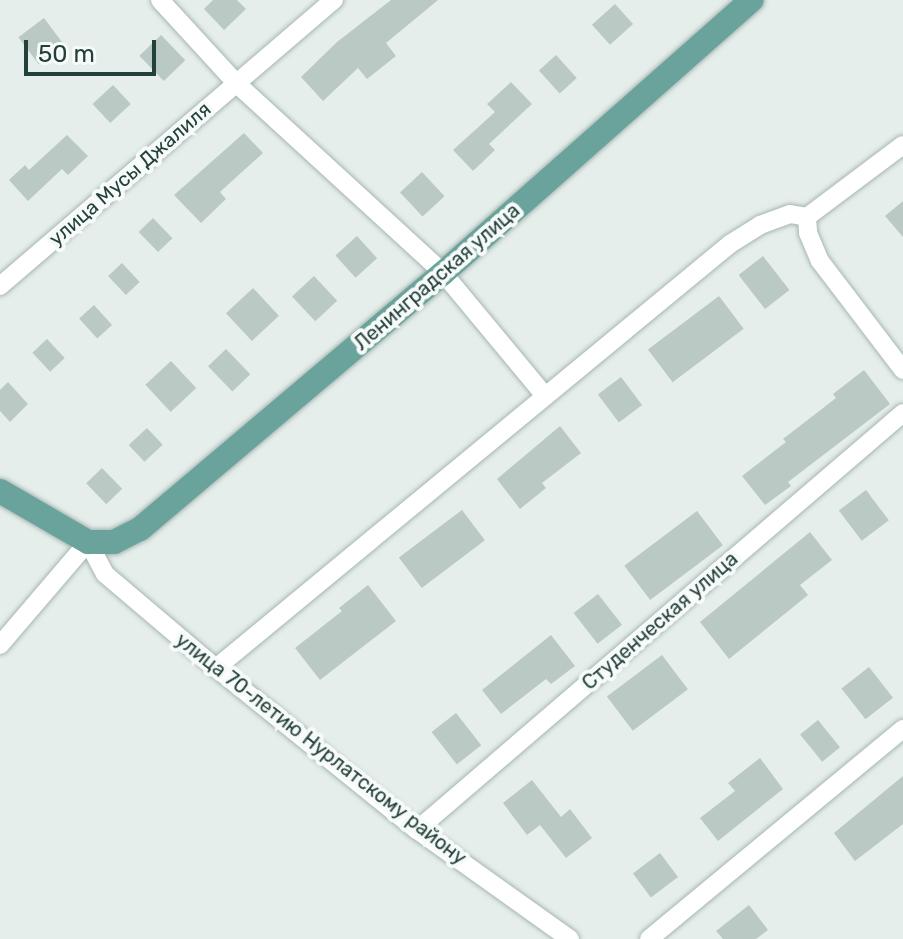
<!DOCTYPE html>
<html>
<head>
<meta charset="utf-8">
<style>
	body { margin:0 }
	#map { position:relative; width:903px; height:939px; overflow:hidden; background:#e5eeeb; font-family:Rubik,sans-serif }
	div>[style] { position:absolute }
	.building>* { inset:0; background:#bac9c4; transform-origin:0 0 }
	.roads { filter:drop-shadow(0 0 2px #a7b6b3) drop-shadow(0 0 2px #a7b6b3) }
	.street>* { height:18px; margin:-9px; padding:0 9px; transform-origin:9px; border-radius:9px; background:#fff }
	.primary>* { height:24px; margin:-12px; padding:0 12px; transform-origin:12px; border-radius:12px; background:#6aa39b }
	span { translate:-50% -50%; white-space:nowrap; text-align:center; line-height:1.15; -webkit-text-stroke:8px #f6faf8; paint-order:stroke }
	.street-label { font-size:20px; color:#24403c }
	.scale { position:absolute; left:24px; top:40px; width:132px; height:36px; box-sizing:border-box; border:4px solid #24403c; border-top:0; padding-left:10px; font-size:24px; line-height:28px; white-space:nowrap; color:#24403c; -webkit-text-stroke:6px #f6faf8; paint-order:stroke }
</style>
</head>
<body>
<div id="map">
	<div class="building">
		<div style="clip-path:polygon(213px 0,237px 0,246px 9px,224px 30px,204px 9px)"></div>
		<div style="clip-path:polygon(391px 0,438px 0,386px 43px,396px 56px,367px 79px,358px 68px,323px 101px,301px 77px,337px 42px)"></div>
		<div style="left:615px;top:4px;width:27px;height:31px;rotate:48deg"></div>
		<div style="left:44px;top:18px;width:34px;height:32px;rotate:53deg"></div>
		<div style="left:161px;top:35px;width:35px;height:30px;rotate:46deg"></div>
		<div style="left:556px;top:55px;width:31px;height:23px;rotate:48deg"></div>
		<div style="clip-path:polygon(511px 82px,532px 104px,489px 144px,495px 150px,473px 171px,453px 150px,495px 112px,487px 104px)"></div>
		<div style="left:113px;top:85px;width:26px;height:28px;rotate:47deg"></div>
		<div style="clip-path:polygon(244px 133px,263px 153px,220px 192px,226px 199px,201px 223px,174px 195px)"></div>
		<div style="clip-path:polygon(67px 135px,88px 156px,68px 175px,62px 169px,28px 201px,9px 180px,25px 165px,29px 170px)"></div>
		<div style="left:422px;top:172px;width:33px;height:30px;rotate:47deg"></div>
		<div style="clip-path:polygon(903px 201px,903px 237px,885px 216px)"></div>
		<div style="left:153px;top:218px;width:28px;height:20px;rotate:46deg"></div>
		<div style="left:357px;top:236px;width:30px;height:29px;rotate:48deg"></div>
		<div style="left:763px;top:256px;width:43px;height:31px;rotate:52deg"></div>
		<div style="left:122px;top:263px;width:26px;height:19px;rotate:47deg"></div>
		<div style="left:314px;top:276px;width:34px;height:30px;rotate:47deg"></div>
		<div style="left:253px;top:288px;width:38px;height:37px;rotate:47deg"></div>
		<div style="left:719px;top:296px;width:41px;height:89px;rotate:53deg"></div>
		<div style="left:94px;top:305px;width:27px;height:20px;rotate:48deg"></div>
		<div style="left:47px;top:339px;width:26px;height:20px;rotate:47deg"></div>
		<div style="left:226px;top:349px;width:35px;height:25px;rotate:46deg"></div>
		<div style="left:171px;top:361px;width:37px;height:35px;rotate:47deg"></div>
		<div style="clip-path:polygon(864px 370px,890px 404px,788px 482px,791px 486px,765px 505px,742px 476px,786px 442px,783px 439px,836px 398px,833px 394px)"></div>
		<div style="left:621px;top:377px;width:35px;height:29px;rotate:53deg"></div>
		<div style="clip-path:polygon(8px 382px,28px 404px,10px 422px,0 411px,0 390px)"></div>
		<div style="clip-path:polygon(560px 426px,581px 453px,542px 483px,546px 488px,520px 509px,497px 479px)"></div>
		<div style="left:147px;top:428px;width:23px;height:25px;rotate:47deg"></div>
		<div style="left:102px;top:468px;width:29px;height:22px;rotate:46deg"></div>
		<div style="left:866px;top:490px;width:38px;height:34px;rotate:53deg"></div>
		<div style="left:462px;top:510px;width:38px;height:79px;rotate:53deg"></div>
		<div style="left:697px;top:511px;width:43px;height:91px;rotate:53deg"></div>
		<div style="clip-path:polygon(810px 532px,832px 560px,800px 585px,808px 595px,729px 659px,700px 622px)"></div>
		<div style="clip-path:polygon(368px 585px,396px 621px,320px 680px,295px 648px,342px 611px,339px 608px)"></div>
		<div style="left:598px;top:594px;width:39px;height:31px;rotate:52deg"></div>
		<div style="clip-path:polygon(551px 635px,575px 666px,551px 684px,546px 679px,501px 714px,482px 690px)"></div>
		<div style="left:662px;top:655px;width:43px;height:69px;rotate:53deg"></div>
		<div style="left:869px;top:667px;width:39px;height:35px;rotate:52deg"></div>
		<div style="left:456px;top:713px;width:41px;height:31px;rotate:52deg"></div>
		<div style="left:818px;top:720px;width:35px;height:23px;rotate:51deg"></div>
		<div style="clip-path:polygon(760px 758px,783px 789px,718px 841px,700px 818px,735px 791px,728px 783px)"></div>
		<div style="clip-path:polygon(903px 776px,903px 824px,855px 861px,834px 833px)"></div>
		<div style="clip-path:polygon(532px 780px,561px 817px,570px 809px,592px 838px,566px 858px,540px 825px,527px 835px,503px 803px)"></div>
		<div style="left:660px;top:853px;width:30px;height:34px;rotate:53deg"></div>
		<div style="clip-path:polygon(749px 905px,768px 930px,756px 939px,723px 939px,716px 931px)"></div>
	</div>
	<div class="roads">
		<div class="street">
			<div style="left:160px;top:0;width:113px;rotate:47.5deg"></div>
			<div style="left:236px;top:83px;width:281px;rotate:42.5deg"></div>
			<div style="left:443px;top:273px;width:160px;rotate:50.3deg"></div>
			<div style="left:807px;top:217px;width:120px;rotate:-36.9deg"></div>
			<div style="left:0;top:286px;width:440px;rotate:-40.6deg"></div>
			<div style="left:0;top:645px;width:135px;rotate:-49.5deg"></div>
			<div style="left:88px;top:542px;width:36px;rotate:62deg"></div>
			<div style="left:105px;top:574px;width:145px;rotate:40.3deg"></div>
			<div style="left:216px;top:668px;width:258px;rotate:38.9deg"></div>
			<div style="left:417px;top:830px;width:188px;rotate:35.5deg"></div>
			<div style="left:216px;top:668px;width:666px;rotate:-39.52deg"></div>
			<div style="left:730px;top:244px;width:36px;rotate:-32deg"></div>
			<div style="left:760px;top:225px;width:32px;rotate:-20deg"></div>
			<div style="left:790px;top:214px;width:17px;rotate:10deg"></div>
			<div style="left:807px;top:217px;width:16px;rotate:86deg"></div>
			<div style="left:808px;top:233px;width:30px;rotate:67deg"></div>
			<div style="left:820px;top:261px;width:137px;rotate:52.7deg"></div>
			<div style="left:417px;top:830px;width:640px;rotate:-40.63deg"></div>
			<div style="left:649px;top:939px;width:330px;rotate:-39.6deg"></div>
		</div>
		<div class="primary">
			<div style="left:0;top:491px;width:102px;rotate:30.1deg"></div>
			<div style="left:88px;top:542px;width:26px"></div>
			<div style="left:114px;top:542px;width:29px;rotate:-27deg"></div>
			<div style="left:140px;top:529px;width:397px;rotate:-40.2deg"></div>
			<div style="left:443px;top:273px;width:412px;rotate:-41.5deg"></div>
		</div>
	</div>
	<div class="street-label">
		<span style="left:130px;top:174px;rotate:-41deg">улица Мусы Джалиля</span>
		<span style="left:437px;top:277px;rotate:-41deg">Ленинградская улица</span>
		<span style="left:660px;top:621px;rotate:-41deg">Студенческая улица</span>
		<span style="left:321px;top:749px;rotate:38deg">улица 70-летию Нурлатскому району</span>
	</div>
	<div class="scale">50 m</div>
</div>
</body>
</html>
